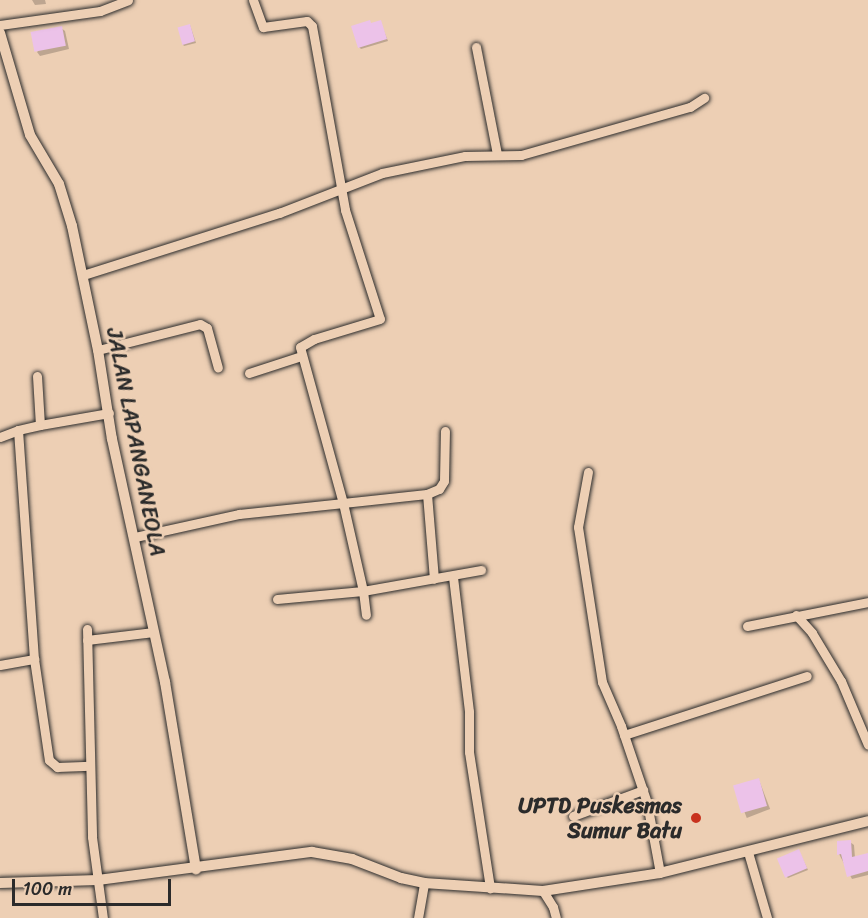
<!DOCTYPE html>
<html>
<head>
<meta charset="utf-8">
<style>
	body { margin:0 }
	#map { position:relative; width:868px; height:918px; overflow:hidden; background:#edcfb4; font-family:Sriracha,sans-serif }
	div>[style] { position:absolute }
	.shadow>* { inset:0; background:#0003; transform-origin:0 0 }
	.building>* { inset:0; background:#ecc2e9; transform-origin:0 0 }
	.roads { filter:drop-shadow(0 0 2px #2b2b2b) drop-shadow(0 0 2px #2b2b2b) }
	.minor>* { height:9px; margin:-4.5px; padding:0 4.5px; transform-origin:4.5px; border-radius:4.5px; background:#edcfb4 }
	.tertiary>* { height:10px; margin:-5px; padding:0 5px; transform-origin:5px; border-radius:5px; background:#edcfb4 }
	.dots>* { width:16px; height:16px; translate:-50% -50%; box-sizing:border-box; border:3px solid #edcfb4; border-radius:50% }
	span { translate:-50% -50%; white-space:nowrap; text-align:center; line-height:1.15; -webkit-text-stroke:5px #edcfb4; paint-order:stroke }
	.street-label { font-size:22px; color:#2b2b2b }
	.poi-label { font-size:22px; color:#2b2b2b; font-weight:700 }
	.right { translate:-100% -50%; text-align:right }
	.scale { position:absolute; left:12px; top:879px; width:159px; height:27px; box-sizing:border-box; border:3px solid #2b2b2b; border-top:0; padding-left:8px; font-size:18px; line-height:21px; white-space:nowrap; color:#2b2b2b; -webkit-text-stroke:4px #edcfb4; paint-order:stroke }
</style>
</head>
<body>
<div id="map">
	<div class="shadow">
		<div style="clip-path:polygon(32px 0,45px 0,46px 4px,35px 5px)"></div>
		<div style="clip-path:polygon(380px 21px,388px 41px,361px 49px,359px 47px)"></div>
		<div style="clip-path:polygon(190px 25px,196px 43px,184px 46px,182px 43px)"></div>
		<div style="clip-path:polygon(61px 28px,65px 31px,69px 49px,40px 56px,37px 52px)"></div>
		<div style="left:759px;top:780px;width:31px;height:25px;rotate:69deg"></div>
		<div style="clip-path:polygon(850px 842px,854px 845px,855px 858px,868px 854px,868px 875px,852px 879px,839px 854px)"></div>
		<div style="clip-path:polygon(799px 851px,808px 870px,788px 878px,786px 876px)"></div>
	</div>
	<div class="building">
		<div style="clip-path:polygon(370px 20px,371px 23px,381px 20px,387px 39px,358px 48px,351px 26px)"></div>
		<div style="left:190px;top:24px;width:18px;height:13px;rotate:74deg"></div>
		<div style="left:62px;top:26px;width:20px;height:32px;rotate:79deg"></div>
		<div style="left:759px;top:778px;width:29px;height:27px;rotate:74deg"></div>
		<div style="clip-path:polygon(851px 840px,852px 857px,868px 853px,868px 871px,847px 877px,841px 854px,837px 855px,837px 841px)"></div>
		<div style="left:799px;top:849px;width:21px;height:24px;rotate:67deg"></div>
	</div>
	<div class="roads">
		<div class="minor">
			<div style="left:253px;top:0;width:29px;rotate:70deg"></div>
			<div style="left:263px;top:27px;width:44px;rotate:-7.8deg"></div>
			<div style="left:307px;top:21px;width:7px;rotate:45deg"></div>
			<div style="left:312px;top:26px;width:187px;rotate:79.8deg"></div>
			<div style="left:345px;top:210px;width:114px;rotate:72.2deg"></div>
			<div style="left:380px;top:319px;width:69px;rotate:163.1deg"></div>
			<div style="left:314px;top:339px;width:16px;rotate:150deg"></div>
			<div style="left:300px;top:347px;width:162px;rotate:74.6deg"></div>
			<div style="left:343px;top:503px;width:84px;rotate:-6.1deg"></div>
			<div style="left:427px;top:494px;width:13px;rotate:-23deg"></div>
			<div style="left:439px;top:489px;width:9px;rotate:-58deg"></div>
			<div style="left:444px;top:481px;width:50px;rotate:-88.9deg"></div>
			<div style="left:0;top:25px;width:101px;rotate:-8deg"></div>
			<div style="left:100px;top:11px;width:30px;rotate:-21deg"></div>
			<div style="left:476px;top:47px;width:109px;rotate:78.9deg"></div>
			<div style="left:83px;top:275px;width:206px;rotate:-17.6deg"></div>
			<div style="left:279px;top:213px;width:110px;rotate:-21.2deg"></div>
			<div style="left:382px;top:173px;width:85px;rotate:-11.6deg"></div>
			<div style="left:465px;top:156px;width:56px;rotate:-1deg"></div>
			<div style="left:521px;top:155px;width:176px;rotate:-15.9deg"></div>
			<div style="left:690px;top:107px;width:17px;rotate:-33deg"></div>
			<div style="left:98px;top:350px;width:105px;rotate:-14.3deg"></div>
			<div style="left:200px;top:324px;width:8px;rotate:30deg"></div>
			<div style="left:207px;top:328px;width:41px;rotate:74.6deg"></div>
			<div style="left:249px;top:373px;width:55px;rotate:-18.1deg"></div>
			<div style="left:37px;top:376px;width:49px;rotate:86.5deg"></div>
			<div style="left:40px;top:425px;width:23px;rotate:167deg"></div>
			<div style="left:18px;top:430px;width:230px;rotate:86deg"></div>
			<div style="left:34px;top:659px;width:102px;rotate:81.6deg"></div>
			<div style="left:49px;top:760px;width:11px;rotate:41deg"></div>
			<div style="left:57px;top:767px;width:33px;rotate:-2deg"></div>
			<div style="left:40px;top:425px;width:70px;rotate:-9.9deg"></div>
			<div style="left:0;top:437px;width:19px;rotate:-21deg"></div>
			<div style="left:588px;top:472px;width:56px;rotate:100.3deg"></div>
			<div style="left:578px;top:527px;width:157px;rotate:81.2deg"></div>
			<div style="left:602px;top:682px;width:48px;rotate:66.6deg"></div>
			<div style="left:621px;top:726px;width:81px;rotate:71.3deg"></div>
			<div style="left:647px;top:803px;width:71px;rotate:79.5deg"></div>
			<div style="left:427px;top:494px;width:85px;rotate:85.3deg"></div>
			<div style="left:135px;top:537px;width:107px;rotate:-12.5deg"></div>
			<div style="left:239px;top:514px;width:105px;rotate:-6deg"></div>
			<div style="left:343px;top:503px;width:90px;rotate:77.2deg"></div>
			<div style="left:363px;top:591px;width:24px;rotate:83deg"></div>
			<div style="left:453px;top:577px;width:136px;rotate:83.2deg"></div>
			<div style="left:469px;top:712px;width:40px;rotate:90deg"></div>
			<div style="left:469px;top:752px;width:138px;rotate:81.2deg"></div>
			<div style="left:277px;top:599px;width:86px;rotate:-5.3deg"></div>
			<div style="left:363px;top:591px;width:120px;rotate:-10.1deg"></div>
			<div style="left:796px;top:615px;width:24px;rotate:48deg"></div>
			<div style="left:812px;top:633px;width:56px;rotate:58.9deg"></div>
			<div style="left:841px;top:681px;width:69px;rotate:67.1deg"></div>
			<div style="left:747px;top:626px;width:123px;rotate:-11.2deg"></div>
			<div style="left:87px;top:629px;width:208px;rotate:88.6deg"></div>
			<div style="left:92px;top:837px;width:82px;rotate:82.3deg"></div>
			<div style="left:87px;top:640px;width:67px;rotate:-6.8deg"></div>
			<div style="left:0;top:665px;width:35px;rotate:-10deg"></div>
			<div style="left:624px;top:735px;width:192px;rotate:-17.9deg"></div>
			<div style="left:573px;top:816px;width:75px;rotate:-20.4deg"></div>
			<div style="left:748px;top:852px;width:69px;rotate:73.9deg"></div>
			<div style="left:543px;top:891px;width:19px;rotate:58deg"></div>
			<div style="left:553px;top:907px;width:11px;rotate:75deg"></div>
			<div style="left:418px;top:918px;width:36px;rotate:-80deg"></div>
		</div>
		<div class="tertiary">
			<div style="left:0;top:33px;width:106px;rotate:73.6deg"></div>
			<div style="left:30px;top:135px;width:57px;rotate:59.4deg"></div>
			<div style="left:59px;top:184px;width:44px;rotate:72.8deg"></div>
			<div style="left:72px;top:226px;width:127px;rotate:78.2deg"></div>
			<div style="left:98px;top:350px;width:90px;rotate:81.1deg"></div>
			<div style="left:112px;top:439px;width:249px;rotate:77.7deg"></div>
			<div style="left:165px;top:682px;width:190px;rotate:80.6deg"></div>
			<div style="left:0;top:883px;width:98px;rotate:-1.8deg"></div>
			<div style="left:98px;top:880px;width:216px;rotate:-7.5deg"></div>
			<div style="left:312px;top:852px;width:41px;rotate:9.9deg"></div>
			<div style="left:352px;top:859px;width:53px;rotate:21.2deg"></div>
			<div style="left:401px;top:878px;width:24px;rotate:12deg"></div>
			<div style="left:424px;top:883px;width:119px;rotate:3.8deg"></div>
			<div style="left:543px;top:891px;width:118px;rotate:-8.7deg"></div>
			<div style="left:660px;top:873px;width:214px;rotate:-14deg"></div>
		</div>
	</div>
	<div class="dots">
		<div style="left:696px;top:818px;background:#c8321e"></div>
	</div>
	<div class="street-label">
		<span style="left:136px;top:442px;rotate:79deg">JALAN LAPANGANEOLA</span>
	</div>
	<div class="poi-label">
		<span class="right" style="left:682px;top:818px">UPTD Puskesmas<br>Sumur Batu</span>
	</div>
	<div class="scale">100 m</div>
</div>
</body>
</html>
